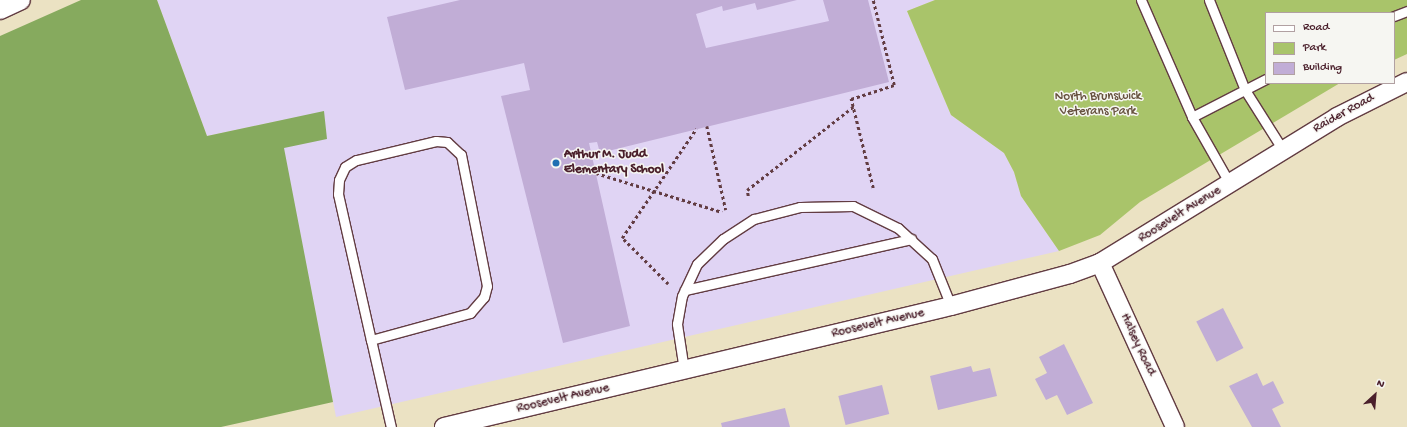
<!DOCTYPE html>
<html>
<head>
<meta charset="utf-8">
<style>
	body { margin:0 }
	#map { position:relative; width:1407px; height:427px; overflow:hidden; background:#ebe2c3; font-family:"Gochi Hand",sans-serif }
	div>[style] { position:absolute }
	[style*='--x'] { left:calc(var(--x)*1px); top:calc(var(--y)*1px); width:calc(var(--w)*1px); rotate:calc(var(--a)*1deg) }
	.built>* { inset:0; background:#e0d4f4 }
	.green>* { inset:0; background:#a9c46a }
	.forest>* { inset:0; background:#86aa5e }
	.building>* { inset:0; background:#c1add6; transform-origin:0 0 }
	.path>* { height:2.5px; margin-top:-1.25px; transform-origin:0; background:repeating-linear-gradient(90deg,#623c42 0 3px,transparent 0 6px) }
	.roads { filter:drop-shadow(1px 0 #623c42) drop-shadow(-1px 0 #623c42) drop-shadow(0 1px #623c42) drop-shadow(0 -1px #623c42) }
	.lane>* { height:9px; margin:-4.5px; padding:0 4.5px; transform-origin:4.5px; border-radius:4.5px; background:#fff }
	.street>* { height:18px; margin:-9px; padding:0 9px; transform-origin:9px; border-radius:9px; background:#fff }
	.dots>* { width:11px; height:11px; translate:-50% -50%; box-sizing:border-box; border:2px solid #f6f6f2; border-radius:50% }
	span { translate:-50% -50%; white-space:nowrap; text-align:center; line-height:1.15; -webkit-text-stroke:3px #f6f6f2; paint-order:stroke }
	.park-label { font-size:13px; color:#66513e }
	.street-label { font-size:13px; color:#4a1f2b }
	.poi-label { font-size:13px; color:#4a1f2b; font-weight:700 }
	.left { translate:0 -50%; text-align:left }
	.legend { position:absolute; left:1265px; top:12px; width:130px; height:72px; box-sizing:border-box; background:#f6f6f2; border:1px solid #b1a0a2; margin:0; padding:5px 7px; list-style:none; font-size:12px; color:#4a1f2b }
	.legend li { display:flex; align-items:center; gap:8px; height:20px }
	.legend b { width:20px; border:1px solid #b1a0a2 }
	.north { position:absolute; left:1355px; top:375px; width:40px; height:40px; -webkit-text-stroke:3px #f6f6f2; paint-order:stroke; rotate:26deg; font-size:11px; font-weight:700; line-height:16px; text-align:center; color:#4a1f2b }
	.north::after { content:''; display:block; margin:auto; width:14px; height:18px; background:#4a1f2b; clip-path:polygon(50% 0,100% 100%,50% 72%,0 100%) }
</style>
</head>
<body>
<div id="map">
	<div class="built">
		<div style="clip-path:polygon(157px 0,935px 0,907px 11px,951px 115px,1004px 153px,1014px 172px,1021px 196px,1059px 251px,336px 417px,278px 121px,207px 136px)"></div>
	</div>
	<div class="green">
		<div style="clip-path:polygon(935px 0,1407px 0,1407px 54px,1394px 60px,1394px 13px,1266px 13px,1266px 83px,1340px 83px,1140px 202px,1100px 235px,1059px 251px,1021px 196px,1014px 172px,1004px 153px,951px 115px,907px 11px)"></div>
	</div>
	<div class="forest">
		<div style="clip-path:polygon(81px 0,157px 0,207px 136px,324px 111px,327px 139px,284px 148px,333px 402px,221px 427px,0 427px,0 36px)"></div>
	</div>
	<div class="building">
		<div style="clip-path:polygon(460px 0,797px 0,757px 10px,755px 3px,723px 11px,722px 6px,696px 14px,706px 48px,829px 21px,823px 0,868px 0,889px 82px,600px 153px,597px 142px,589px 143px,630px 326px,563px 343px,501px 96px,530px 90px,524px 63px,405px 90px,387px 17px)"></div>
		<div style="left:1223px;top:308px;width:45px;height:30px;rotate:63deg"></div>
		<div style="clip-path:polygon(1064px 344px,1093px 403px,1067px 415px,1057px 395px,1046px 400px,1035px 379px,1047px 373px,1039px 357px)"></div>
		<div style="clip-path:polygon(971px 366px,973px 372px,990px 368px,997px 396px,938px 410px,930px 376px)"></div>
		<div style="clip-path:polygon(1257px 373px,1263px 386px,1273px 381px,1284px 403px,1272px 409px,1281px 427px,1252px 427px,1229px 386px)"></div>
		<div style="left:882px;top:385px;width:30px;height:45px;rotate:76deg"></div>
		<div style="clip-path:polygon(785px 408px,790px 427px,722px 427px,721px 423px)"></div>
	</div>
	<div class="path">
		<div style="--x:707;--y:126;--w:86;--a:77.3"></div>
		<div style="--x:596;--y:173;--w:132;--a:17.2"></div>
		<div style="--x:873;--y:188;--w:92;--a:-103.9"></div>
		<div style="--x:851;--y:99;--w:45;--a:-18"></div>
		<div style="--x:894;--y:85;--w:88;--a:-103.9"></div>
		<div style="--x:748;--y:196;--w:6;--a:-99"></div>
		<div style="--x:747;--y:190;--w:135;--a:-38.1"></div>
		<div style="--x:668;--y:284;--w:65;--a:-135"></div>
		<div style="--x:622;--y:238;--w:132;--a:-55.8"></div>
	</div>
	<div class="roads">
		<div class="lane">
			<div style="--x:1141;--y:0;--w:128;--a:66.4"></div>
			<div style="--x:1192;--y:117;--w:77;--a:60.4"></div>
			<div style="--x:1209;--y:0;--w:97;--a:68.2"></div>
			<div style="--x:1245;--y:90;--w:71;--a:57.7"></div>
			<div style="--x:1394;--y:16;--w:14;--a:-21"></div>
			<div style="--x:1192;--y:117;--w:83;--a:-27.2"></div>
			<div style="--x:685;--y:290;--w:232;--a:-12.7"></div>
			<div style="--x:371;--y:340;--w:103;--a:-15.3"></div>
			<div style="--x:470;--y:313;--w:21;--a:-49"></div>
			<div style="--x:484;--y:297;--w:11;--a:-75"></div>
			<div style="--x:487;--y:286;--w:134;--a:-101.2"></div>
			<div style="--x:461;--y:155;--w:19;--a:-137"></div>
			<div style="--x:447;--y:142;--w:11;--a:-175"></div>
			<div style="--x:436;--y:141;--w:82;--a:166.6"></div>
			<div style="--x:356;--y:160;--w:13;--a:148"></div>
			<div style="--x:345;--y:167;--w:14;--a:115"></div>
			<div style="--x:339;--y:180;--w:14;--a:94"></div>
			<div style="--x:338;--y:194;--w:150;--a:77.3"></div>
			<div style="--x:371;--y:340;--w:89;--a:77.1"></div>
			<div style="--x:684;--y:370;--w:47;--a:-98.7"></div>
			<div style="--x:677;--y:324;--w:28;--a:-80"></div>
			<div style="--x:682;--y:296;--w:35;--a:-65"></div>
			<div style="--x:697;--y:264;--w:36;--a:-44"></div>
			<div style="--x:723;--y:239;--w:37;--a:-33"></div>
			<div style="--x:754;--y:219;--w:48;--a:-14.6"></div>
			<div style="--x:800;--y:207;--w:53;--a:-1.1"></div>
			<div style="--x:853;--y:206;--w:50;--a:26.1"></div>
			<div style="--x:898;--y:228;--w:46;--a:42.4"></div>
			<div style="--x:932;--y:259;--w:51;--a:68"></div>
		</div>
		<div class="street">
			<div style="--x:0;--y:10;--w:23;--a:-25"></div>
			<div style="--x:1100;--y:263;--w:180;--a:65.4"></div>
			<div style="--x:444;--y:427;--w:521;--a:-13.42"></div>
			<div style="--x:951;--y:306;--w:123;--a:-15.1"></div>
			<div style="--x:1070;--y:274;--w:32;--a:-20"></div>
			<div style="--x:1100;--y:263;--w:278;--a:-31.6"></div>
			<div style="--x:1337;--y:117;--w:78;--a:-26.6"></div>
		</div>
	</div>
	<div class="dots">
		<div style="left:556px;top:163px;background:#1f6fb2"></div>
	</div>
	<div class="park-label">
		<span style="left:1098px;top:105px">North Brunswick<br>Veterans Park</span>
	</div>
	<div class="street-label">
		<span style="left:1344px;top:114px;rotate:-29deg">Raider Road</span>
		<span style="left:1180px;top:215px;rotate:-32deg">Roosevelt Avenue</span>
		<span style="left:878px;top:324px;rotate:-13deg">Roosevelt Avenue</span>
		<span style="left:1137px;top:345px;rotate:65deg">Halsey Road</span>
		<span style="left:563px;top:399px;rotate:-13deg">Roosevelt Avenue</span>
	</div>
	<div class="poi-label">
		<span class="left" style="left:564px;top:163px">Arthur M. Judd<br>Elementary School</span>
	</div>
	<ul class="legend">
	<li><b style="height:5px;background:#fff"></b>Road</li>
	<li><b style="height:11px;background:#a9c46a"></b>Park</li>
	<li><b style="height:11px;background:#c1add6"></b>Building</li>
	</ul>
	<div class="north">N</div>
</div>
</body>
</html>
